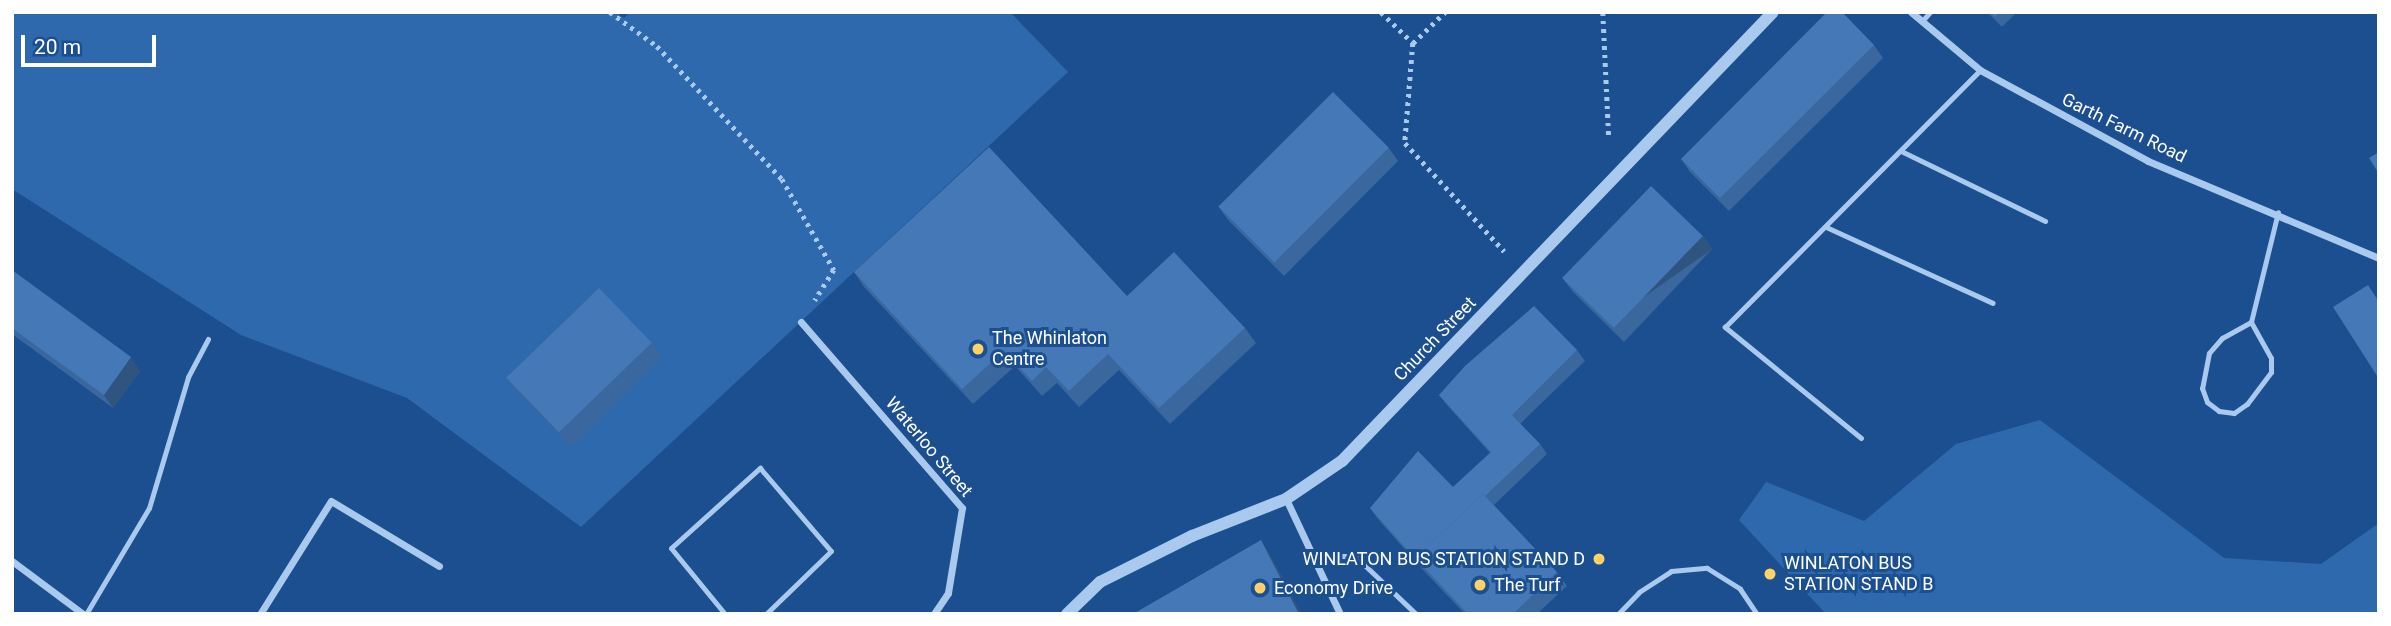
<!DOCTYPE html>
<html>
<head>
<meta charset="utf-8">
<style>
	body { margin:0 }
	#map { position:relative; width:2391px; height:626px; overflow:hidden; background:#1b4f8f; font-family:Roboto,sans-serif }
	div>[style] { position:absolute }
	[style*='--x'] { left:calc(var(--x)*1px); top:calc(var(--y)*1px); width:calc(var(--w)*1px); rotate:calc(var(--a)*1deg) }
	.green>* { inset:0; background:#2e69ad }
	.path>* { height:4.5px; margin-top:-2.25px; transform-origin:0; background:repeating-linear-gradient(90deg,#a9c9ee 0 3.5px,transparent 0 8.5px) }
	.service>* { height:5px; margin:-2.5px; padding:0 2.5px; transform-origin:2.5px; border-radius:2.5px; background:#a9c9ee }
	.minor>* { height:7px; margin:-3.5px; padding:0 3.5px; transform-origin:3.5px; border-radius:3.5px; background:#a9c9ee }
	.tertiary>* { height:12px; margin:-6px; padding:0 6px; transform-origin:6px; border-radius:6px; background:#a9c9ee }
	.wall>* { inset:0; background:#3a679d }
	.shaded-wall>* { inset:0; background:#305480; transform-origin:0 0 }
	.building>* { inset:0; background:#4478b7; transform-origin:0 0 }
	.dots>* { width:19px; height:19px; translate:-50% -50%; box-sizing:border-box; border:4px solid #1b4f8f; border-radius:50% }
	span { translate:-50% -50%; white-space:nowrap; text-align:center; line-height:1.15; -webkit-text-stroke:6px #1b4f8f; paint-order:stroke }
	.street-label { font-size:18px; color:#fff }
	.poi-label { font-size:18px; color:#fff }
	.left { translate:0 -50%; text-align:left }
	.right { translate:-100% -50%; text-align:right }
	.frame { position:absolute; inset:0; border:14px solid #fff; pointer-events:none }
	.scale { position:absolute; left:21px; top:35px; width:135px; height:32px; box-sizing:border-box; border:4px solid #fff; border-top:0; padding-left:9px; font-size:21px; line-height:24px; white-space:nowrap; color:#fff; -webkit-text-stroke:5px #1b4f8f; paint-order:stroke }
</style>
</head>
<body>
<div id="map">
	<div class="green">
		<div style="clip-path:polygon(12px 12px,614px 12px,624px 18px,630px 12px,1010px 12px,1068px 72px,581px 527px,407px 398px,241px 335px,12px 189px)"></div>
		<div style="clip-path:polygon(2040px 420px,2224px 558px,2321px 564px,2379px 523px,2379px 614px,1826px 614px,1739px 520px,1766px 482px,1864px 521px,1956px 444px)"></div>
	</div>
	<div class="path">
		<div style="--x:610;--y:12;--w:58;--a:35.9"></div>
		<div style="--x:657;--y:46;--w:183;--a:46.8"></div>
		<div style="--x:782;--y:179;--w:105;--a:60.3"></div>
		<div style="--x:834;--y:270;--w:36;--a:122"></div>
		<div style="--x:1381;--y:12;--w:45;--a:44.1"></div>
		<div style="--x:1413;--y:43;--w:45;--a:-44.1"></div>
		<div style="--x:1603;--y:12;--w:125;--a:87.3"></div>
		<div style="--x:1413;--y:43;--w:100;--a:94.6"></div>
		<div style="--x:1405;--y:143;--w:147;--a:47.5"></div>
	</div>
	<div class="service">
		<div style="--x:1922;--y:21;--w:12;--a:-48"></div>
		<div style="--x:1903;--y:152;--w:158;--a:25.9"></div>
		<div style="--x:1826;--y:227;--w:183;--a:24.5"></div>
		<div style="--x:2251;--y:322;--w:33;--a:151"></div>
		<div style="--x:2222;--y:338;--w:20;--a:131"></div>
		<div style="--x:2209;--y:353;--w:36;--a:101"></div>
		<div style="--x:2202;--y:388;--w:15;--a:70"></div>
		<div style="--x:2207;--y:402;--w:15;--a:37"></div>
		<div style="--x:2219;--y:411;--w:15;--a:8"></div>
		<div style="--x:2234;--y:413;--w:16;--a:-35"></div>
		<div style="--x:2247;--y:404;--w:40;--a:-53"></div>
		<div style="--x:2271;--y:372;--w:14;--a:-90"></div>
		<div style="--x:2271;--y:358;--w:41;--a:-119.1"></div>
		<div style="--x:2251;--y:322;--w:113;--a:-76.2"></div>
		<div style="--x:1861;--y:438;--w:176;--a:-140.8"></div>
		<div style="--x:1725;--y:327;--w:362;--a:-45.2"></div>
		<div style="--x:1313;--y:556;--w:42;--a:0"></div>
		<div style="--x:1355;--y:556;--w:84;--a:43.6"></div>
		<div style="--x:86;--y:614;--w:123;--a:-59.3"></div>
		<div style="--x:149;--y:508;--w:137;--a:-73.4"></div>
		<div style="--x:188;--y:377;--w:43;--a:-62.2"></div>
		<div style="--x:725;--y:614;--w:85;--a:-129.3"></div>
		<div style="--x:671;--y:548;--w:120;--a:-42"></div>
		<div style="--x:760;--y:468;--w:109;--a:49.5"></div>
		<div style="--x:831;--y:551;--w:91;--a:135.9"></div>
		<div style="--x:1618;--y:614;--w:30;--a:-46"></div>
		<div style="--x:1639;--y:592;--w:38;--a:-33"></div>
		<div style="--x:1671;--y:571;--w:36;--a:-5"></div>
		<div style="--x:1707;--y:568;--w:39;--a:32"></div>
		<div style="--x:1740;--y:589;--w:30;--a:56"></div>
	</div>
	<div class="minor">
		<div style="--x:1911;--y:12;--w:90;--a:40"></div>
		<div style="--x:1980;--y:70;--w:191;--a:28.4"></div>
		<div style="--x:2148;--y:161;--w:251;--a:22.8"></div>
		<div style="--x:801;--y:322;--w:246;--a:49.1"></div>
		<div style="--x:962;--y:508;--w:86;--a:99.4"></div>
		<div style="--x:948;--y:593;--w:25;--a:124"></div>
		<div style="--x:1286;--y:499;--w:127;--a:64.8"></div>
		<div style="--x:12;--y:561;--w:89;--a:36.7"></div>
		<div style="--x:260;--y:614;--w:133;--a:-57.9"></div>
		<div style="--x:331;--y:501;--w:126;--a:31"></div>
	</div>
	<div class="tertiary">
		<div style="--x:1067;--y:614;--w:46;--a:-44.1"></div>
		<div style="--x:1100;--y:582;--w:103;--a:-26.6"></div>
		<div style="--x:1192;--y:536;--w:101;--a:-21.5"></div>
		<div style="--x:1286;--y:499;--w:68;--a:-34.2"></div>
		<div style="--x:1342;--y:461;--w:622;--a:-46.17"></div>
	</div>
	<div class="wall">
		<div style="clip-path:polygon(1987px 12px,2017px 12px,2002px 27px)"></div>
		<div style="clip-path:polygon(1874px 45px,1883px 58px,1729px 211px,1690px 172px,1681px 159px)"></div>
		<div style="clip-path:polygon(1389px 148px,1398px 161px,1284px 276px,1228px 220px,1218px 206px)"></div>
		<div style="clip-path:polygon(1703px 236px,1712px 249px,1624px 342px,1573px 292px,1563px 279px)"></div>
		<div style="clip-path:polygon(12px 270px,140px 371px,113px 408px,12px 334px)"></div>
		<div style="clip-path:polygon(854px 272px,1127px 296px,1245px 328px,1256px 343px,1170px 424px,1119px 370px,1079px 407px,1057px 383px,1042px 396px,1015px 366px,973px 404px,864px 287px)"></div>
		<div style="clip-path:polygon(652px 343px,662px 356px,571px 447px,516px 392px,507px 379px)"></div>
		<div style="clip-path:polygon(1577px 350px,1585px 361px,1520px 424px,1540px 444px,1547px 454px,1494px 505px,1557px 572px,1567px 586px,1537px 614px,1465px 614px,1424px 571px,1377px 518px,1370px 508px,1453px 487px,1490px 453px,1447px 405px,1439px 395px)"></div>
	</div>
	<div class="shaded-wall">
		<div style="left:1703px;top:236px;width:16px;height:127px;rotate:55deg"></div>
		<div style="clip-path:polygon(131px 357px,140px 371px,113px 408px,104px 395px)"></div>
		<div style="clip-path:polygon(1261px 540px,1270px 554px,1302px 614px,1299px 614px)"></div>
	</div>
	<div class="building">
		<div style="clip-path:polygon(1827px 12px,1842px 12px,1874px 45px,1720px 198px,1681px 159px)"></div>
		<div style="clip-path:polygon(1990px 12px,1999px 12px,1995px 17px)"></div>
		<div style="left:1333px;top:92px;width:79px;height:162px;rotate:45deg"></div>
		<div style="clip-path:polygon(989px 147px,1127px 296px,1174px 252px,1245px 328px,1159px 408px,1108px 354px,1069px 391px,1046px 367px,1032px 381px,1004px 351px,962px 389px,854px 272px)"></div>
		<div style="clip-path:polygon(2379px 152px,2379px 174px,2369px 158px)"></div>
		<div style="left:1651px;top:186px;width:72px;height:128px;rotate:44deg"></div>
		<div style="clip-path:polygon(12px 270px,131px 357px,104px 395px,12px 328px)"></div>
		<div style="clip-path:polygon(2368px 285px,2379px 302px,2379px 379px,2333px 307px)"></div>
		<div style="left:599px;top:288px;width:76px;height:129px;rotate:46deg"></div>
		<div style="clip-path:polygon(1534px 306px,1577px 350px,1512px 415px,1540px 444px,1485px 496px,1483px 494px,1415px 558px,1417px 561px,1370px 508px,1418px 451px,1453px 487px,1491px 452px,1439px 395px,1465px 366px)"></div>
		<div style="clip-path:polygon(1483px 494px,1557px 572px,1513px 614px,1468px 614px,1415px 558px)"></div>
		<div style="clip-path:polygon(1261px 540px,1299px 614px,1133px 614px)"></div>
	</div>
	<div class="dots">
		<div style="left:978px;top:349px;background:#ffd166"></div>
		<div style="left:1599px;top:559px;background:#ffd166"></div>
		<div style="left:1770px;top:574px;background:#ffd166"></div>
		<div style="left:1480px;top:585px;background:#ffd166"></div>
		<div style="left:1260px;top:588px;background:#ffd166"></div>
	</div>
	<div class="street-label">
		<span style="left:2124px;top:128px;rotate:26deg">Garth Farm Road</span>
		<span style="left:1435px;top:339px;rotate:-46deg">Church Street</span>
		<span style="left:929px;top:447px;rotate:50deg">Waterloo Street</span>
	</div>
	<div class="poi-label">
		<span class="left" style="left:992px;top:349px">The Whinlaton<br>Centre</span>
		<span class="right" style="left:1585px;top:559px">WINLATON BUS STATION STAND D</span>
		<span class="left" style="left:1784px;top:574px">WINLATON BUS<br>STATION STAND B</span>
		<span class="left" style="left:1494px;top:585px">The Turf</span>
		<span class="left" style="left:1274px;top:588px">Economy Drive</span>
	</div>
	<div class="frame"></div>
	<div class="scale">20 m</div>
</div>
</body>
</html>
